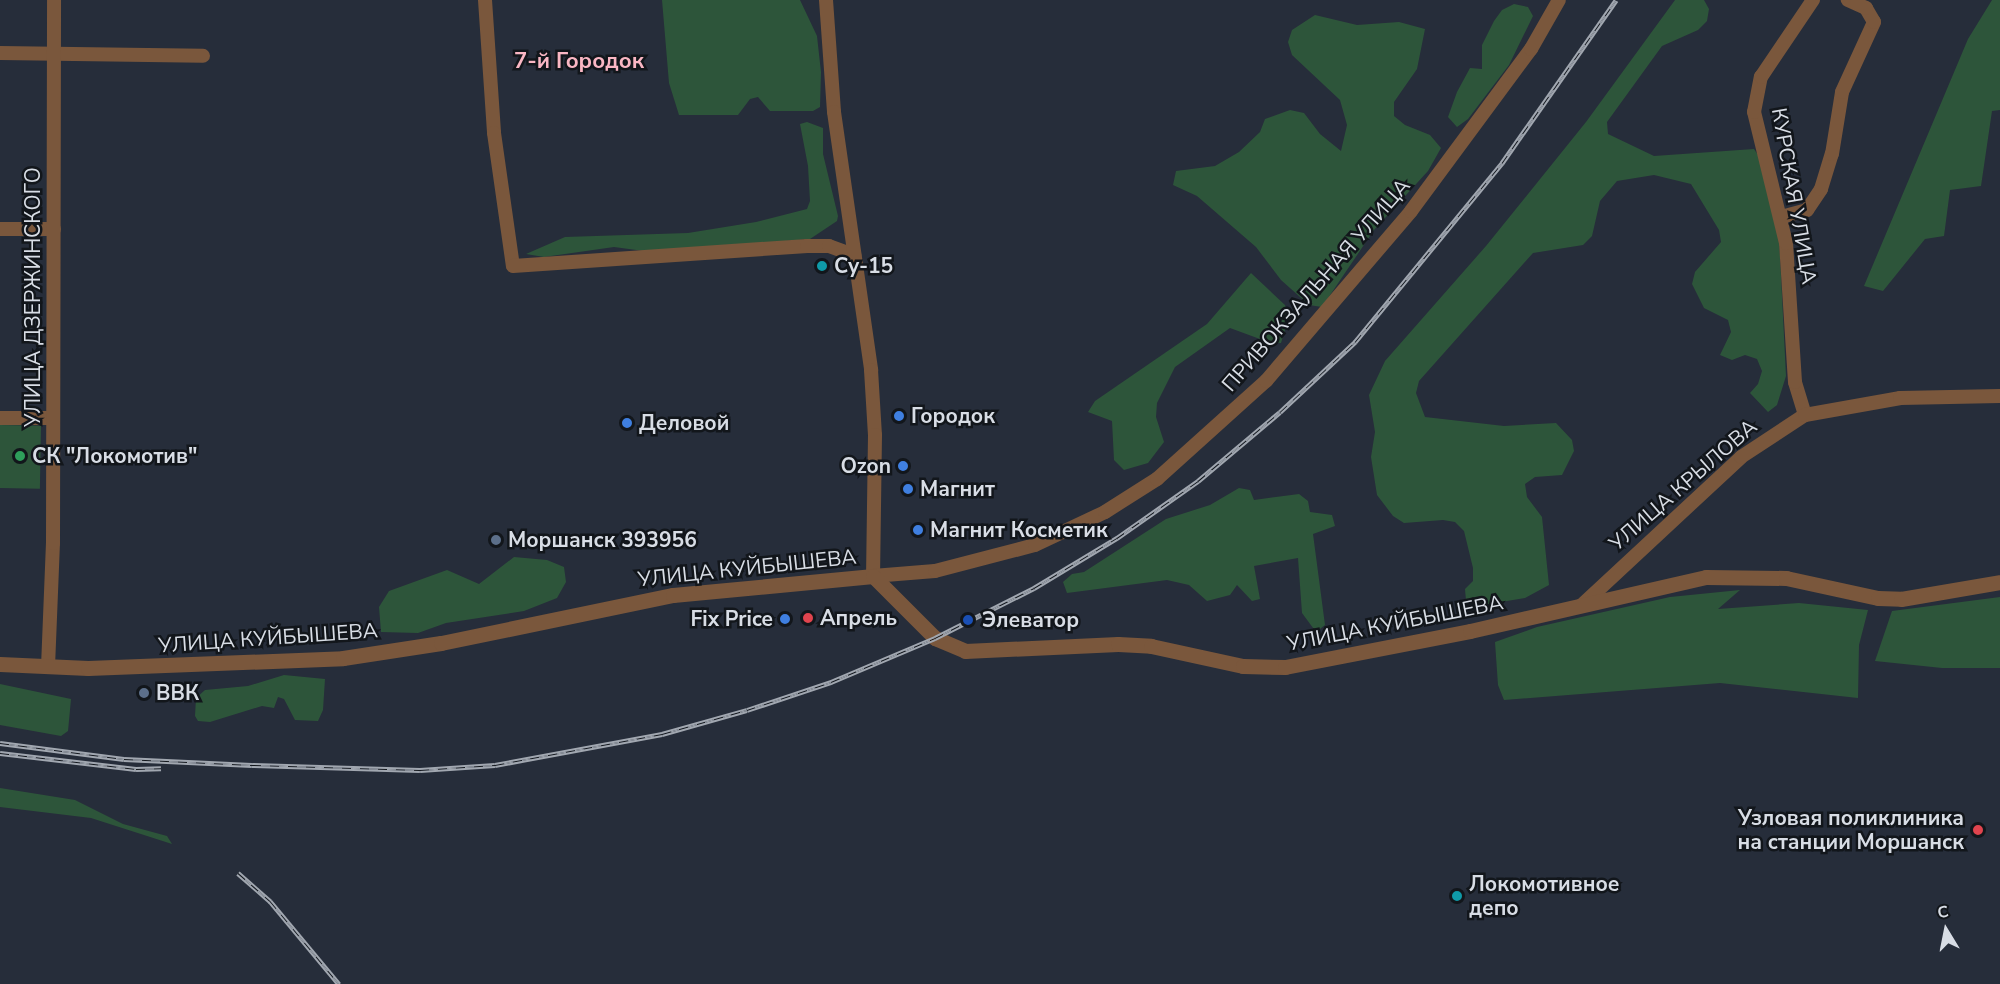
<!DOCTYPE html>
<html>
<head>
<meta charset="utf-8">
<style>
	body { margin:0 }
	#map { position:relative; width:2000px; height:984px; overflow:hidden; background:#262d3a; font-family:"Nunito Sans",sans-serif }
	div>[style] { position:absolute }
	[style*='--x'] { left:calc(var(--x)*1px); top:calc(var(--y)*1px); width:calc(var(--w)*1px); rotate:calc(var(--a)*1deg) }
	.green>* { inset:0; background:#2d553a; transform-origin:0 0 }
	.minor>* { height:14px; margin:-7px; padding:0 7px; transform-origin:7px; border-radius:7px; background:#7a573c }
	.tertiary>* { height:15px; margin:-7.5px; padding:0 7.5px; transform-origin:7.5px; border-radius:7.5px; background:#7a573c }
	.rail>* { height:5px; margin-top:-2.5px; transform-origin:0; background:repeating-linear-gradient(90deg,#12161b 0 9px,#a1a7b0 0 18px); box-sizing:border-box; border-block:2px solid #a1a7b0 }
	.dots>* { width:16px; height:16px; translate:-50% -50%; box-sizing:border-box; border:3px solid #12161b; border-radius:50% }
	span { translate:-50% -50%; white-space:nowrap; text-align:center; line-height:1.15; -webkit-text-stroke:5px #12161b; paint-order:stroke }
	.street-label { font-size:21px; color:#d8dde5 }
	.poi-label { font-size:21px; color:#d8dde5; font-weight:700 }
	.left { translate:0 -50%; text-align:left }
	.right { translate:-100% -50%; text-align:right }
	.neighbourhood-label { font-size:22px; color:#fab7c4; font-weight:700 }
	.north { position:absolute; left:1916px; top:900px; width:60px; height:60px; -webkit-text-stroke:4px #12161b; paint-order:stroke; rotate:350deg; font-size:16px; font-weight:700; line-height:24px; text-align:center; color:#d8dde5 }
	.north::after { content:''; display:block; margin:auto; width:21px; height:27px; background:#d8dde5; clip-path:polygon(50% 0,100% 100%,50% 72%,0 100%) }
</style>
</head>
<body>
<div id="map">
	<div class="green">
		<div style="clip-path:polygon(662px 0,800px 0,817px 36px,821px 72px,820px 107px,813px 111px,770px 111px,758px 97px,750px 99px,738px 115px,679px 115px,669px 83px)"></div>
		<div style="clip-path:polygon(1675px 0,1704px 0,1709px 9px,1707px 21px,1698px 30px,1662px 46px,1607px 122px,1608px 134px,1654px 156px,1754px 149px,1760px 158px,1779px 236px,1786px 376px,1777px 405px,1768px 412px,1750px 393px,1758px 384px,1762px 371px,1757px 359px,1745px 355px,1732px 360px,1720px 355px,1731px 332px,1728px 320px,1704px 308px,1692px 284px,1695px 272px,1721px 242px,1719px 230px,1691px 184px,1654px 175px,1617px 181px,1600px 201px,1592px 236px,1583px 245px,1533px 253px,1419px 381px,1416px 393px,1425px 417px,1504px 426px,1556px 423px,1572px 440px,1574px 451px,1562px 475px,1535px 477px,1525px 484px,1527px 497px,1542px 517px,1549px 585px,1525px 598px,1477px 606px,1466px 601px,1465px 589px,1473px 581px,1473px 568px,1464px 531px,1455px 522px,1443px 520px,1404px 523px,1393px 516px,1377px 495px,1371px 457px,1375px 432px,1369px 395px,1385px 361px,1486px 246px,1586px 122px)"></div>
		<div style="clip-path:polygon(1992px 0,2000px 0,2000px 110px,1992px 111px,1981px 186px,1950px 190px,1944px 236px,1925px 239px,1883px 291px,1864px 286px,1968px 39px)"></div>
		<div style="clip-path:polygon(1514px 4px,1528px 7px,1533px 16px,1509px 65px,1468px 119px,1457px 127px,1448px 117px,1457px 92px,1470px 68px,1482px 69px,1482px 45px,1494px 21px,1502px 10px)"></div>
		<div style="clip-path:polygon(1315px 15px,1357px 25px,1399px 22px,1425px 29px,1417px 69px,1394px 102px,1394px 116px,1405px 125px,1430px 135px,1441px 148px,1428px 171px,1374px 230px,1322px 307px,1309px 305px,1281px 280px,1256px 247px,1197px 196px,1173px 185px,1176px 171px,1215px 166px,1239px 152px,1260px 132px,1265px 119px,1290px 110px,1304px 113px,1320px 134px,1341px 151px,1347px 125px,1340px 100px,1292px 55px,1288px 42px,1292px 30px)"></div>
		<div style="clip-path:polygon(807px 122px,823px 128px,823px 154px,838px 216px,837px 221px,810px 239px,651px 252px,614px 247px,544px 257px,526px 254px,565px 237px,688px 233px,756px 222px,807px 209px,810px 201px,808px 166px,800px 124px)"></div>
		<div style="clip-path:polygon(1251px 273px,1285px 305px,1289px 317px,1281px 343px,1268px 342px,1230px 328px,1175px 367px,1157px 403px,1156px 417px,1164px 442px,1148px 463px,1124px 470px,1114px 460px,1112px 421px,1088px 412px,1095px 401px,1207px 324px)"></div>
		<div style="left:0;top:425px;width:41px;height:63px;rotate:1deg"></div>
		<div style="clip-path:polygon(1239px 488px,1250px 490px,1254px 500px,1299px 494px,1308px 501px,1310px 512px,1332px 515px,1335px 526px,1313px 534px,1325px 625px,1316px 632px,1302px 613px,1298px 558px,1254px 566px,1260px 599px,1252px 601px,1237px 585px,1230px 595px,1207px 601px,1189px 585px,1167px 580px,1067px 593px,1063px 582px,1072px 574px,1084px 572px,1166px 519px,1210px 505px)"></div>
		<div style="clip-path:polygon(514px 557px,547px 560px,564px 567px,566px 582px,557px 598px,524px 611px,446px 623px,418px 633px,381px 632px,379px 607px,389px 591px,447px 570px,479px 584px)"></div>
		<div style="clip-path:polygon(1740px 590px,1718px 609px,1799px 603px,1868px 610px,1859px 645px,1858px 698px,1720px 683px,1504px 700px,1498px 685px,1495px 642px,1537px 627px,1670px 597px)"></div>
		<div style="clip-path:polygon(2000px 597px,2000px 668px,1942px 668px,1875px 661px,1892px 611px)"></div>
		<div style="clip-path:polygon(284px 675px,325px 679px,323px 710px,318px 721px,295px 720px,284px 699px,278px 697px,274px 708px,262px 706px,210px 722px,198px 721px,195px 716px,196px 698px,205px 690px,248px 686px)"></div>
		<div style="clip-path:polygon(0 684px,71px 699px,68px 731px,61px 736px,0 725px)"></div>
		<div style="clip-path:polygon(0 788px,75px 800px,123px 824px,167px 836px,172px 844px,91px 818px,0 807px)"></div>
	</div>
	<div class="minor">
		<div style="--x:485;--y:0;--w:133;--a:86.1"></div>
		<div style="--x:494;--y:133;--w:134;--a:81.9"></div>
		<div style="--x:513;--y:266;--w:295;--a:-3.9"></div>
		<div style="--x:807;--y:246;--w:22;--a:0"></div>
		<div style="--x:829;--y:246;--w:27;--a:20"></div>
		<div style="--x:826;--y:0;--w:112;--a:85.9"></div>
		<div style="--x:834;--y:112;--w:261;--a:81.8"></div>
		<div style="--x:871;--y:370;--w:65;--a:86.5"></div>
		<div style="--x:875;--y:435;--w:141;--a:90.8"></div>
		<div style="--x:873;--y:576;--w:62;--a:-4.6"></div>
		<div style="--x:935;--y:571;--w:103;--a:-14.6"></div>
		<div style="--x:1035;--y:545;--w:77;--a:-25.2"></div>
		<div style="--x:1105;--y:512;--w:62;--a:-32.4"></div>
		<div style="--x:1157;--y:479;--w:147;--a:-42"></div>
		<div style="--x:1266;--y:381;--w:223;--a:-49.5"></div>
		<div style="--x:1411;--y:211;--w:202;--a:-53.5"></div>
		<div style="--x:1531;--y:49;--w:56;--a:-60.3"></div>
		<div style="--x:0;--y:53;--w:203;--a:0.8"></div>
		<div style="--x:1781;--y:217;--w:27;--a:-15"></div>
		<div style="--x:1807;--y:210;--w:25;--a:-56"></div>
		<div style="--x:1821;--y:189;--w:37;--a:-73"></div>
		<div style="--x:1832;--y:154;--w:63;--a:-80.8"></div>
		<div style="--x:1842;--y:92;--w:77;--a:-65.4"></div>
		<div style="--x:1874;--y:22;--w:16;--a:-120"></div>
		<div style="--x:1866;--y:8;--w:20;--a:-156"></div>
		<div style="--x:0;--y:229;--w:54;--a:0"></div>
		<div style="--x:1805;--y:415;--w:34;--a:-107"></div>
		<div style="--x:1795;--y:382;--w:139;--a:-93.7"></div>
		<div style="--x:1786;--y:243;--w:135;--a:-103.7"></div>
		<div style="--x:1754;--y:112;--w:36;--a:-79"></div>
		<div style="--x:1761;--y:77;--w:93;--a:-56"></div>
		<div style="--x:0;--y:418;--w:53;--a:0"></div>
		<div style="--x:1582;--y:605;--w:217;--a:-42.9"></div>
		<div style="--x:1741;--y:457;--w:77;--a:-33.3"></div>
		<div style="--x:1805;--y:415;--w:97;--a:-10.1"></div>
		<div style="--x:1900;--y:398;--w:100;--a:-1.1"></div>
		<div style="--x:48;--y:667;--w:124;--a:-87.7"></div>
		<div style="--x:53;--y:543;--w:543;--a:-89.89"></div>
	</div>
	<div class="tertiary">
		<div style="--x:0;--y:664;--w:88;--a:2.6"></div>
		<div style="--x:88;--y:668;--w:255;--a:-2.2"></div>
		<div style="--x:343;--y:658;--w:99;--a:-8.7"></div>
		<div style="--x:441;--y:643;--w:237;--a:-11.7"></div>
		<div style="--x:673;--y:595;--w:201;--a:-5.4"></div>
		<div style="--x:873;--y:576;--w:88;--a:45"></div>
		<div style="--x:935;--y:638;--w:33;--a:23"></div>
		<div style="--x:965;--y:651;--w:153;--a:-2.6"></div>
		<div style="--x:1118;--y:644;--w:33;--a:3"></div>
		<div style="--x:1151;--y:646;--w:94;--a:12.3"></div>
		<div style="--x:1243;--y:666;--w:42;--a:1.4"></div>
		<div style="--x:1285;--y:667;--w:188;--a:-11"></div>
		<div style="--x:1470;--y:631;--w:242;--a:-12.9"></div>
		<div style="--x:1706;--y:577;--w:80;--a:0.7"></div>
		<div style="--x:1786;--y:578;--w:94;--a:12.3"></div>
		<div style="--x:1878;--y:598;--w:23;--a:2"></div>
		<div style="--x:1901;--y:599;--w:100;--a:-9.7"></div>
	</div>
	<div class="rail">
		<div style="--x:0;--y:743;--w:125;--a:7.4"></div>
		<div style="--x:124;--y:759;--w:128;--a:2.7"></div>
		<div style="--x:252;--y:765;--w:168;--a:1.7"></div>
		<div style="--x:420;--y:770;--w:75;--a:-3.8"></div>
		<div style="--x:495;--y:765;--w:170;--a:-10.5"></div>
		<div style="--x:662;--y:734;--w:88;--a:-15.8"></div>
		<div style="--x:747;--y:710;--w:89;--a:-18.4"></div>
		<div style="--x:831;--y:682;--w:113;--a:-22.9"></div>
		<div style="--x:935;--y:638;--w:111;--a:-26.8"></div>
		<div style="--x:1034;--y:588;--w:97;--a:-31.1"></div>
		<div style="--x:1117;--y:538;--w:99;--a:-35.1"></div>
		<div style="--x:1198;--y:481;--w:107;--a:-40.1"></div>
		<div style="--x:1280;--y:412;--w:103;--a:-43"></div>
		<div style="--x:1355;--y:342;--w:232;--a:-50.6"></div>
		<div style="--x:1502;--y:163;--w:199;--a:-55"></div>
		<div style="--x:0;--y:753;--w:137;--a:6.7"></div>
		<div style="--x:136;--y:769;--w:25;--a:-2"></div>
		<div style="--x:238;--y:873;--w:43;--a:41.2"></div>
		<div style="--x:270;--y:901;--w:108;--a:50.3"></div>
	</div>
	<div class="dots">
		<div style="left:822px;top:266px;background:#0f9aa8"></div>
		<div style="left:899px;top:416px;background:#3f7fe0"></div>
		<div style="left:627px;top:423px;background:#3f7fe0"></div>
		<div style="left:20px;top:456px;background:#2e9e5b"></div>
		<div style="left:903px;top:466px;background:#3f7fe0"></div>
		<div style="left:908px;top:489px;background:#3f7fe0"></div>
		<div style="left:918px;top:530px;background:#3f7fe0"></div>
		<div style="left:496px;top:540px;background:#5c6f8a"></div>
		<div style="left:808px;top:618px;background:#e0444e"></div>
		<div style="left:785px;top:619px;background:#3f7fe0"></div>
		<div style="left:968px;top:620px;background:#1a4fb4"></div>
		<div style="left:144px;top:693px;background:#5c6f8a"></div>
		<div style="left:1978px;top:830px;background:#e0444e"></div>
		<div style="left:1457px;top:896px;background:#0f9aa8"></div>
	</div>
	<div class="street-label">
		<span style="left:1794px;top:196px;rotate:80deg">КУРСКАЯ УЛИЦА</span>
		<span style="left:1316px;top:285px;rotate:-49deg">ПРИВОКЗАЛЬНАЯ УЛИЦА</span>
		<span style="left:33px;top:297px;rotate:-90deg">УЛИЦА ДЗЕРЖИНСКОГО</span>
		<span style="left:1683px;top:485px;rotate:-41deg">УЛИЦА КРЫЛОВА</span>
		<span style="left:747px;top:568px;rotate:-6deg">УЛИЦА КУЙБЫШЕВА</span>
		<span style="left:1395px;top:623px;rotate:-11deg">УЛИЦА КУЙБЫШЕВА</span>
		<span style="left:268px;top:638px;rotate:-4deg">УЛИЦА КУЙБЫШЕВА</span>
	</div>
	<div class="poi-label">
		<span class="left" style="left:834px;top:266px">Су-15</span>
		<span class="left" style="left:911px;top:416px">Городок</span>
		<span class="left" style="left:639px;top:423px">Деловой</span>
		<span class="left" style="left:32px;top:456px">СК "Локомотив"</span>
		<span class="right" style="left:891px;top:466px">Ozon</span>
		<span class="left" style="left:920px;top:489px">Магнит</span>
		<span class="left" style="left:930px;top:530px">Магнит Косметик</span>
		<span class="left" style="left:508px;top:540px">Моршанск 393956</span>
		<span class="left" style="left:820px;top:618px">Апрель</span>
		<span class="right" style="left:773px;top:619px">Fix Price</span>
		<span class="left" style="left:982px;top:620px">Элеватор</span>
		<span class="left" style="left:156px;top:693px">ВВК</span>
		<span class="right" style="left:1964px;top:830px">Узловая поликлиника<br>на станции Моршанск</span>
		<span class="left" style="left:1469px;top:896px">Локомотивное<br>депо</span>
	</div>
	<div class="neighbourhood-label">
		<span style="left:579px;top:62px">7-й Городок</span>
	</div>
	<div class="north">С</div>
</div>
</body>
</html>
